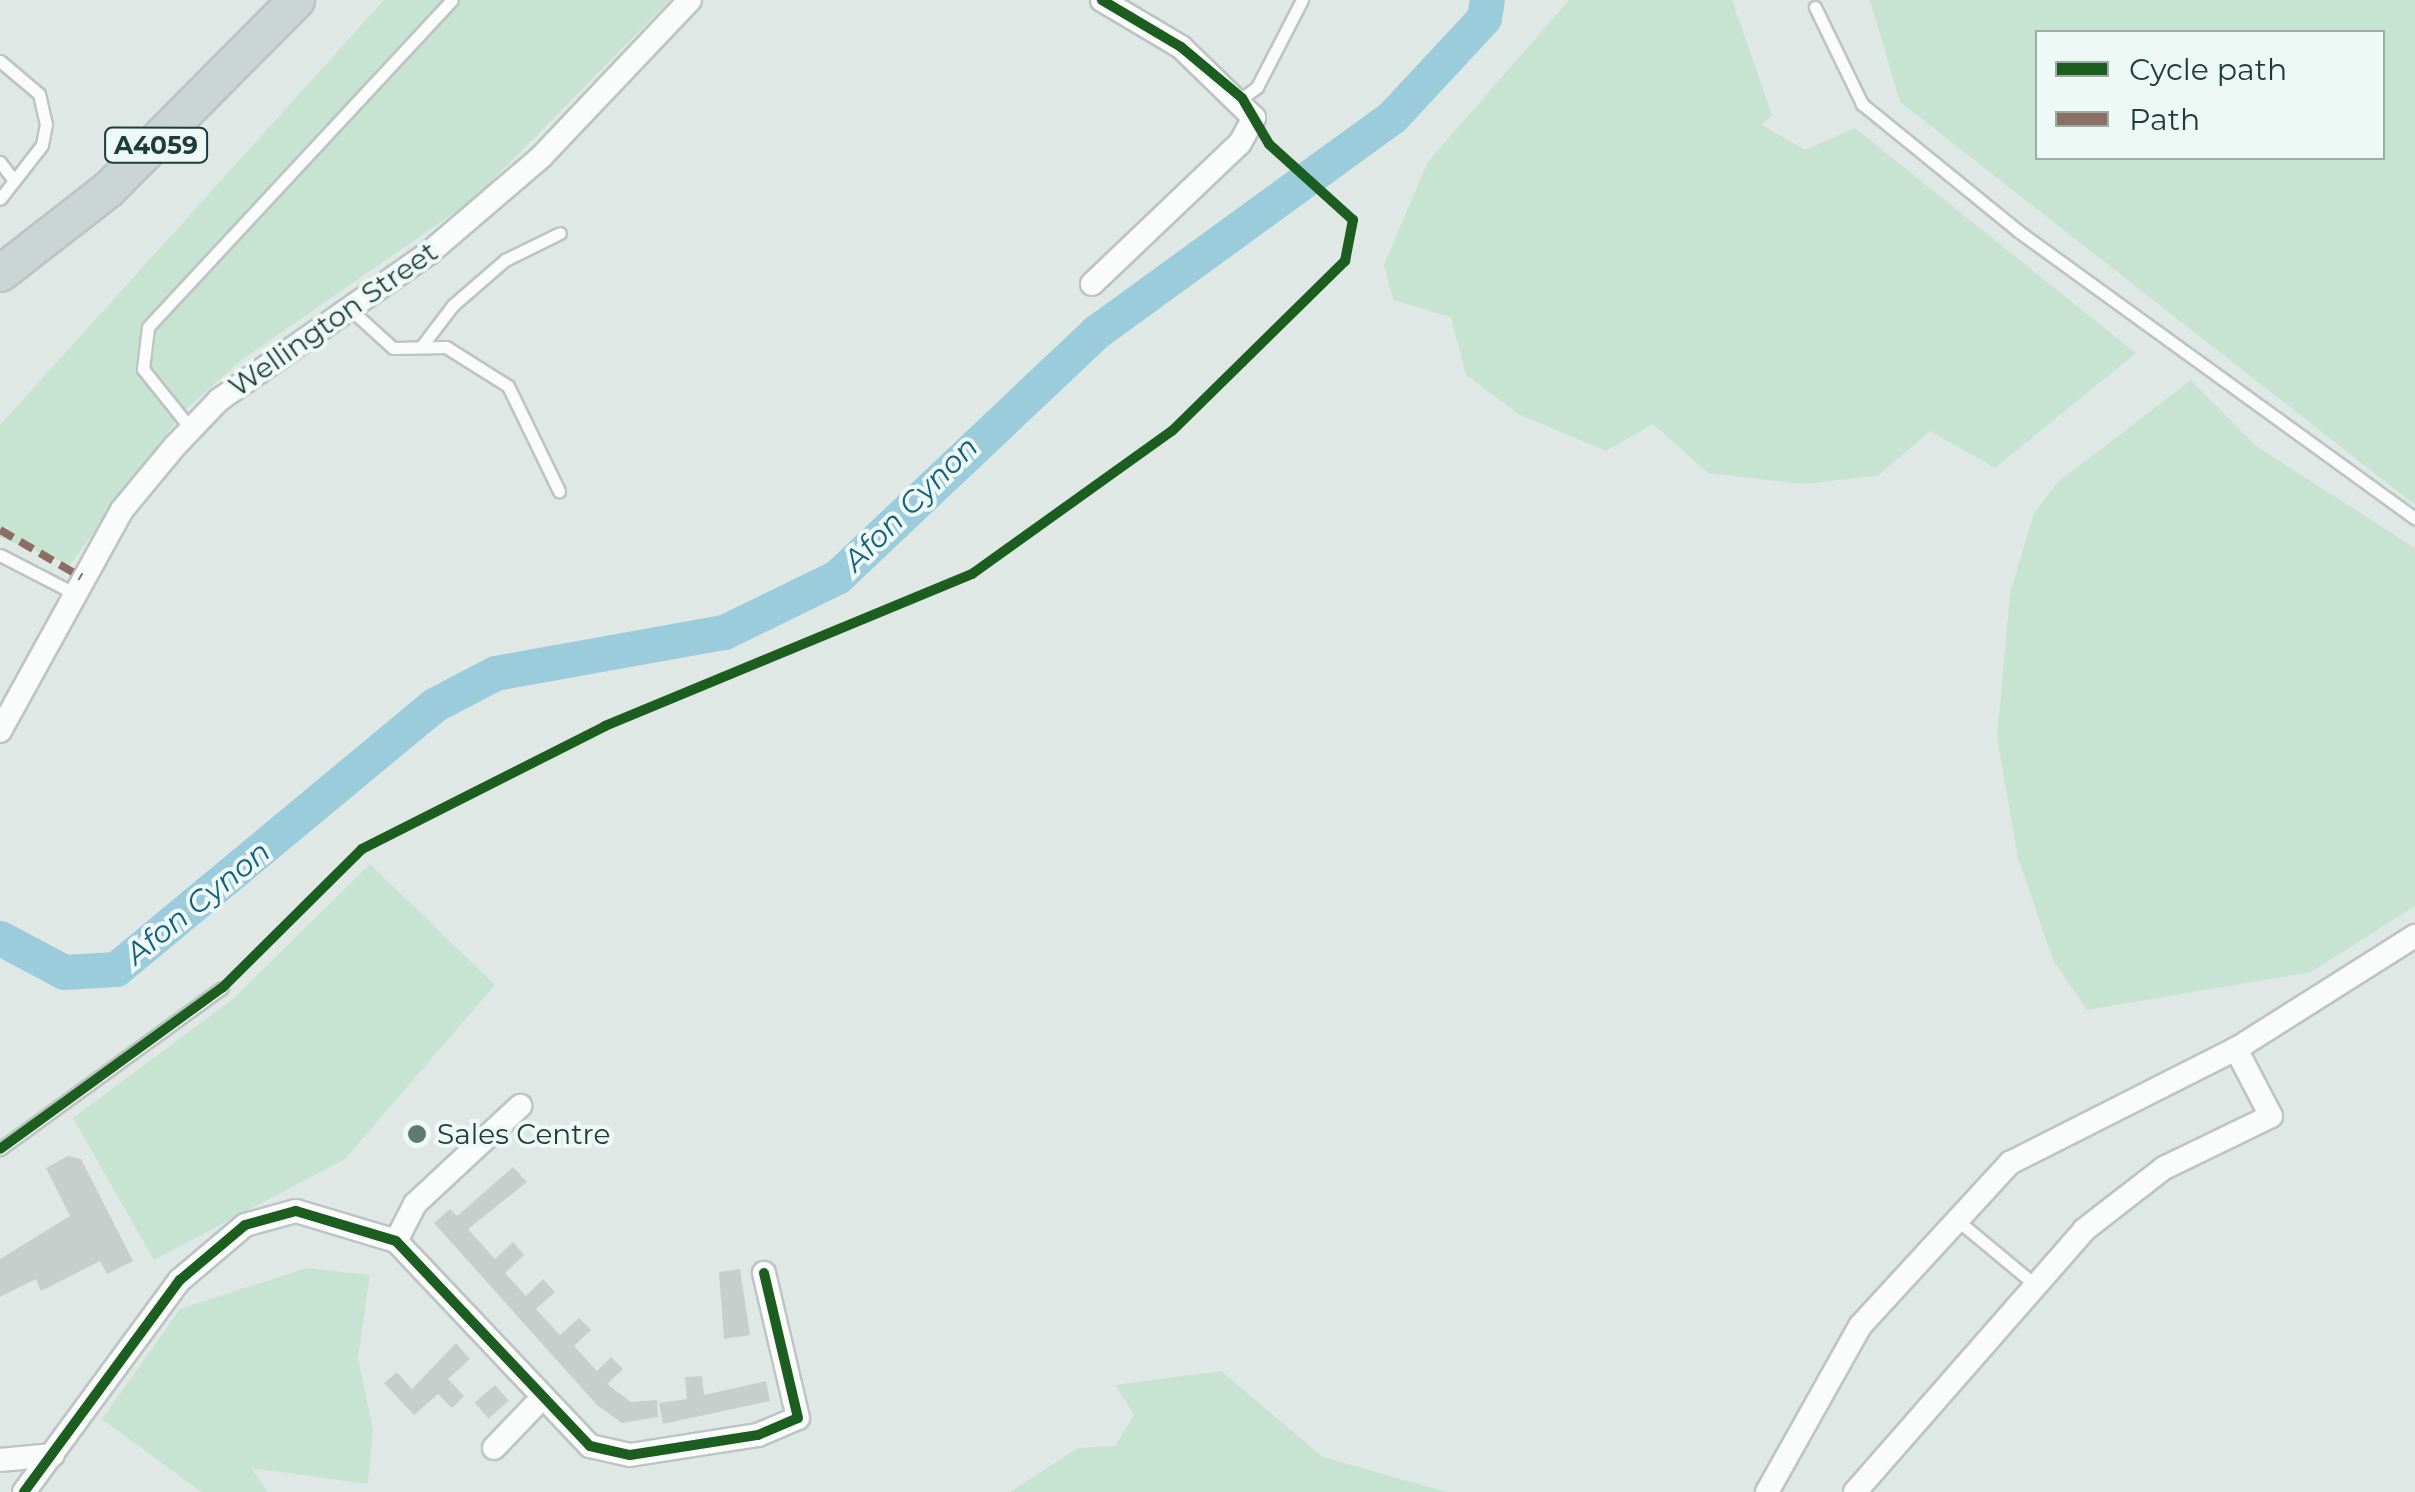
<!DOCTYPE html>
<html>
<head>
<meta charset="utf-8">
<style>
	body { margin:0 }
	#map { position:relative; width:2415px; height:1492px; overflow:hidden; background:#e0e8e6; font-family:Montserrat,sans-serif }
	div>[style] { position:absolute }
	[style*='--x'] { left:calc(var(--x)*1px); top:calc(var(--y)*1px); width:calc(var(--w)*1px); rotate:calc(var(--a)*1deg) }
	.green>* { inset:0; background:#c7e4d3 }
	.river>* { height:35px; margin:-17.5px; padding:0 17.5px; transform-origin:17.5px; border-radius:17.5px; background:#9bccdc }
	.building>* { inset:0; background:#c7cfcc; transform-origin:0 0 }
	.roads { filter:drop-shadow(2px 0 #bdc5c3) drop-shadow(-2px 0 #bdc5c3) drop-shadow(0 2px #bdc5c3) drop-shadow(0 -2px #bdc5c3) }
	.service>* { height:11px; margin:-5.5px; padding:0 5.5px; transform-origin:5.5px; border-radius:5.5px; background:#fafcfb }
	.minor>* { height:22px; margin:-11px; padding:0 11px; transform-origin:11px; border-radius:11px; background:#fafcfb }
	.primary>* { height:35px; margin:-17.5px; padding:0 17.5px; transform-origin:17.5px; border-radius:17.5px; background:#cbd5d3 }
	.quiet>* { height:8px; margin-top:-4px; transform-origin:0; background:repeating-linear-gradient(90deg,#8d6e63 0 15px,transparent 0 23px) }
	.cycleway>* { height:10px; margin:-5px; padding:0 5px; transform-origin:5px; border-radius:5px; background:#1b5e20 }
	.dots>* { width:28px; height:28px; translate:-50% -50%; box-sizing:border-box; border:5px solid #eef8f4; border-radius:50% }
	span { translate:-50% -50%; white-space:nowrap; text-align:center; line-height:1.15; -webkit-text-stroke:8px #eef8f4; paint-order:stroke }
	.shield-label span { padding:2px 8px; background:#eef8f4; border:2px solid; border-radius:8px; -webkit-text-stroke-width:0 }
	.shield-label { font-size:25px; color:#1d3d38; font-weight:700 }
	.street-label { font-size:28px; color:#1d3d38 }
	.poi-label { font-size:28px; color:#1d3d38 }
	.left { translate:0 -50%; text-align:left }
	.water-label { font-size:30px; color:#11607f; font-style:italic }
	.legend { position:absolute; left:2035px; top:30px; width:350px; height:130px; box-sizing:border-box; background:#eef8f4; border:2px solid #9aada9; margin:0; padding:12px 18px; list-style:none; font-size:30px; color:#1d3d38 }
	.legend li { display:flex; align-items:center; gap:20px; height:50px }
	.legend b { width:50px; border:2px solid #9aada9 }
</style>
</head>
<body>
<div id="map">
	<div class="green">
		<div style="clip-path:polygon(384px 0,670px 0,474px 199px,240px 361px,183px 412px,70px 565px,0 537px,0 425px)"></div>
		<div style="clip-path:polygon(1569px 0,1732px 0,1772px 115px,1762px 125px,1805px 150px,1855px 128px,2136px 353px,1995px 468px,1930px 431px,1878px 476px,1802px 484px,1708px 473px,1653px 424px,1606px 451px,1518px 414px,1466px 375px,1451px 317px,1393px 300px,1384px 265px,1427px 163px)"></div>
		<div style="clip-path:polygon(evenodd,1870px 0,2415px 0,2415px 505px,1900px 102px,1870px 0,2038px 32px,2382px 32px,2382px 158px,2038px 158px,2038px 32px)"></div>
		<div style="clip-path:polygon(2191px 380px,2256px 446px,2415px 548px,2415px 906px,2311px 972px,2087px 1010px,2053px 960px,2018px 858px,1997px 738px,2010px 593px,2034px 513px,2058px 482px)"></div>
		<div style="clip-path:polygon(370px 864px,495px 985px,345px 1159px,154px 1260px,73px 1118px,233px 999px)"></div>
		<div style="clip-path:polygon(306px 1268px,370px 1275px,358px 1358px,373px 1429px,368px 1484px,251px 1468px,268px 1492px,201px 1492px,102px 1419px,180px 1309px)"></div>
		<div style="clip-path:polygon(1221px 1371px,1323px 1457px,1447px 1492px,1010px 1492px,1078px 1448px,1115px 1446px,1134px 1415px,1115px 1385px)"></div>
	</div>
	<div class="river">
		<div style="--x:0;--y:938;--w:72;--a:28"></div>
		<div style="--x:64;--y:972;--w:52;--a:-3.3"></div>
		<div style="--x:116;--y:969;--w:413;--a:-39.7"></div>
		<div style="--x:434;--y:705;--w:69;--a:-27.7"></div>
		<div style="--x:495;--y:673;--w:233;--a:-10.2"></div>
		<div style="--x:724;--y:632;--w:126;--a:-26"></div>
		<div style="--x:837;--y:577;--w:357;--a:-43.4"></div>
		<div style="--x:1096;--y:332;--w:366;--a:-36"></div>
		<div style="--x:1392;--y:117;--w:135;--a:-47.1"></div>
		<div style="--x:1484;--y:18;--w:18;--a:-81"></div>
	</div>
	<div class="building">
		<div style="clip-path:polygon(68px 1156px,81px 1159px,133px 1261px,107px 1274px,100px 1261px,41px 1291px,36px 1279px,0 1297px,0 1259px,70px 1216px,46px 1168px)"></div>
		<div style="clip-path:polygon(513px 1167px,527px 1182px,468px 1229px,495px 1259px,513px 1242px,524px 1255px,505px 1273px,526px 1296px,543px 1279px,555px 1292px,536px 1309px,560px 1335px,579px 1318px,591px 1330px,574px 1346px,597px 1371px,611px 1357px,623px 1369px,607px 1384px,631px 1402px,657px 1400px,658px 1417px,622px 1423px,597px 1405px,434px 1223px,450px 1209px,457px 1216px)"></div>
		<div style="clip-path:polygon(740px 1269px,750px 1335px,724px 1339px,719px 1272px)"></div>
		<div style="clip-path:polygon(456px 1343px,470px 1359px,448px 1379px,464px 1396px,452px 1408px,438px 1394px,414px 1415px,384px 1383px,397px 1372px,412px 1389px)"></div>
		<div style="clip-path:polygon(702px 1376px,704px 1395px,766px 1381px,770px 1401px,663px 1424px,659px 1403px,687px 1399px,685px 1377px)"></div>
		<div style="left:495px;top:1385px;width:21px;height:27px;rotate:49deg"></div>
	</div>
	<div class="roads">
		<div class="service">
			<div style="--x:1815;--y:7;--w:108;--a:64.1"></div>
			<div style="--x:1862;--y:104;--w:201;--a:39.1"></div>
			<div style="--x:2018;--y:231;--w:490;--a:35.9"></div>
			<div style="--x:0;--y:61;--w:51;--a:40.2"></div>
			<div style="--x:39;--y:94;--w:31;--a:77"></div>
			<div style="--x:46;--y:124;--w:21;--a:101"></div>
			<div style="--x:42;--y:145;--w:68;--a:127.9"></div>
			<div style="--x:1242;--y:98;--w:19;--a:-36"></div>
			<div style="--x:1257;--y:87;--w:98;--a:-62.7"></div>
			<div style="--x:0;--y:162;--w:21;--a:53"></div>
			<div style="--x:350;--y:309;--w:58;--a:42.2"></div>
			<div style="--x:393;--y:348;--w:53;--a:-1.1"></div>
			<div style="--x:446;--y:347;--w:73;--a:32.2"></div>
			<div style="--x:508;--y:386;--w:117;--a:64.1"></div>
			<div style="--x:421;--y:347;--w:53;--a:-52.7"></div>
			<div style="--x:453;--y:305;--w:69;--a:-40.9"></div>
			<div style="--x:505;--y:260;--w:61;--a:-26.1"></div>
			<div style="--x:191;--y:429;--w:77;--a:-128.7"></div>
			<div style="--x:143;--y:369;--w:42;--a:-83.2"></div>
			<div style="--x:148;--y:327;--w:446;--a:-47.1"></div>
			<div style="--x:0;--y:555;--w:81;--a:27.2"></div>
			<div style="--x:0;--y:1149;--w:274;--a:-36"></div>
			<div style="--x:1956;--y:1219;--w:102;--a:39.8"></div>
		</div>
		<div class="minor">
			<div style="--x:1092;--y:284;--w:204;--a:-43.6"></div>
			<div style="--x:1240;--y:143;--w:29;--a:-61"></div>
			<div style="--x:1254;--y:118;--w:102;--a:-135.8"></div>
			<div style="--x:1181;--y:47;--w:92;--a:-149.3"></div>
			<div style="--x:0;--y:731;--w:252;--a:-61.1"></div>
			<div style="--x:122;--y:510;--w:83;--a:-50.4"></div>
			<div style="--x:175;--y:446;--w:64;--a:-46.3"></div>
			<div style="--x:219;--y:400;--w:256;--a:-35"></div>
			<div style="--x:429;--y:253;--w:148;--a:-40.6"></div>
			<div style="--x:541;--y:157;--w:216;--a:-46.5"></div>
			<div style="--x:396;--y:1241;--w:42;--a:-62.8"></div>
			<div style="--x:415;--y:1204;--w:144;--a:-43"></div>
			<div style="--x:494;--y:1448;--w:68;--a:-46.2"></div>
			<div style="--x:0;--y:1460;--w:53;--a:-5.4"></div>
			<div style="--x:24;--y:1492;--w:263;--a:-53.7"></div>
			<div style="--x:180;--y:1280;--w:85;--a:-40.2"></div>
			<div style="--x:245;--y:1225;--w:53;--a:-15.4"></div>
			<div style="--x:296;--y:1211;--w:104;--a:16.7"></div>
			<div style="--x:396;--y:1241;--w:282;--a:46.6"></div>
			<div style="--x:590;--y:1446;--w:41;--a:12.7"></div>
			<div style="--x:630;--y:1455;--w:130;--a:-8.9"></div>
			<div style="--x:758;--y:1435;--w:43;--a:-23"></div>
			<div style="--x:798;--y:1418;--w:149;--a:-103.2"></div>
			<div style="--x:1767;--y:1492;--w:190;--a:-60.7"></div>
			<div style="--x:1860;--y:1326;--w:222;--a:-47.4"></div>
			<div style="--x:2010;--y:1163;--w:253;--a:-26.8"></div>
			<div style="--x:2236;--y:1049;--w:212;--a:-32.3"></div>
			<div style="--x:1855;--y:1492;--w:348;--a:-48.8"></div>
			<div style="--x:2084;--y:1230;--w:101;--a:-37.8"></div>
			<div style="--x:2164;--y:1168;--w:119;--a:-25.9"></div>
			<div style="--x:2271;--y:1116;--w:76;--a:-117.6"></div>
		</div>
		<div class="primary">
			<div style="--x:0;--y:273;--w:137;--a:-37.9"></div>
			<div style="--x:108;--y:189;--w:267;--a:-45.2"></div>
		</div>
	</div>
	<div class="quiet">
		<div style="--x:0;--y:530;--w:94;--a:30.1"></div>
	</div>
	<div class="cycleway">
		<div style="--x:0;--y:1149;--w:274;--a:-36"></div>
		<div style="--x:222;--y:988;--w:197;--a:-44.8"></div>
		<div style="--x:362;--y:849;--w:272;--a:-26.8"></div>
		<div style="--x:605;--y:726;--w:397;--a:-22.5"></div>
		<div style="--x:972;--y:574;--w:246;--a:-35.6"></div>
		<div style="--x:1172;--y:431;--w:243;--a:-44.5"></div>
		<div style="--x:1345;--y:261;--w:42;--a:-79"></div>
		<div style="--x:1353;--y:220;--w:113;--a:-137.9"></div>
		<div style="--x:1269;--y:144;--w:53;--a:-120.4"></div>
		<div style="--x:1242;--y:98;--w:80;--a:-140.1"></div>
		<div style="--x:1181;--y:47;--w:92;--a:-149.3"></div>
		<div style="--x:24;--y:1492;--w:263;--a:-53.7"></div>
		<div style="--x:180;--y:1280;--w:85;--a:-40.2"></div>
		<div style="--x:245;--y:1225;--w:53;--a:-15.4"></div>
		<div style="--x:296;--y:1211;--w:104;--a:16.7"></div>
		<div style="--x:396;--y:1241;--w:282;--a:46.6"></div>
		<div style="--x:590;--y:1446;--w:41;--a:12.7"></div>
		<div style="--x:630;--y:1455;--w:130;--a:-8.9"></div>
		<div style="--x:758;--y:1435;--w:43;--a:-23"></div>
		<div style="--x:798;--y:1418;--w:149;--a:-103.2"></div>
	</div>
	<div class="dots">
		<div style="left:417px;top:1134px;background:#617975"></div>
	</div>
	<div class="shield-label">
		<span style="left:156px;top:145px">A4059</span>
	</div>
	<div class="street-label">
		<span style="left:333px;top:319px;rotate:-35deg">Wellington Street</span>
	</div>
	<div class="poi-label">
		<span class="left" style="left:437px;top:1134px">Sales Centre</span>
	</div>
	<div class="water-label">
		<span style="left:911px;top:504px;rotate:-45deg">Afon Cynon</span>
		<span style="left:198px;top:903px;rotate:-39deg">Afon Cynon</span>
	</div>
	<ul class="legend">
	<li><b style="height:12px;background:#1b5e20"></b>Cycle path</li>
	<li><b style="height:12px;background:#8d6e63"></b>Path</li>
	</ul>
</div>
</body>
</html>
